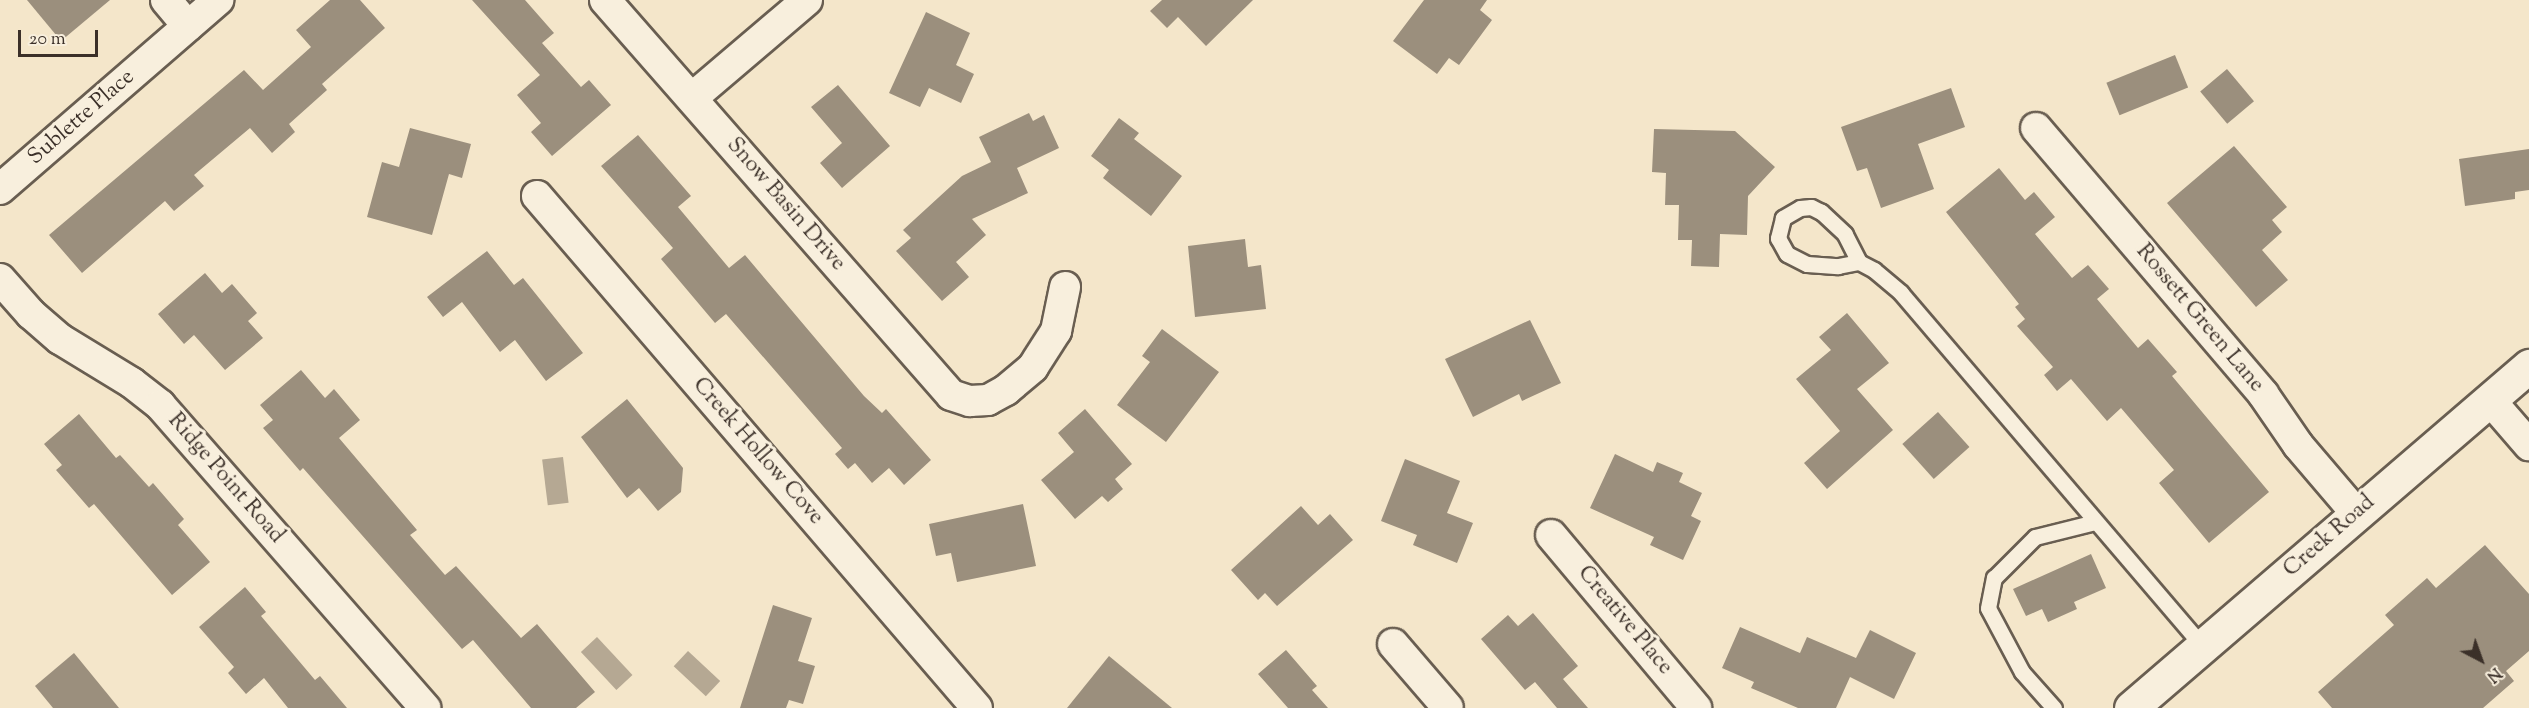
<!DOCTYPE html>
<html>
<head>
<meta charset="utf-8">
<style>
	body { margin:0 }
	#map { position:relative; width:2529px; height:708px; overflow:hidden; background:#f4e6ca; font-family:"Sorts Mill Goudy",serif }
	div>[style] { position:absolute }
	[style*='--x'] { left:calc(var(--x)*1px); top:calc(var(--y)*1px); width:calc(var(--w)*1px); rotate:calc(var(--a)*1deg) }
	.water>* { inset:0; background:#b5a893; transform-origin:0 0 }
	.building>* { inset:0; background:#9b8f7d; transform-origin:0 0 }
	.roads { filter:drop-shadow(2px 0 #695e51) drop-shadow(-2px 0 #695e51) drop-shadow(0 2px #695e51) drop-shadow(0 -2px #695e51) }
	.service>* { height:15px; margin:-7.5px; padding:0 7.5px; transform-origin:7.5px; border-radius:7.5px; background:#f8efdd }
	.minor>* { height:30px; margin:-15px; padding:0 15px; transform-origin:15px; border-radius:15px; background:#f8efdd }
	.tertiary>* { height:33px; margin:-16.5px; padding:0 16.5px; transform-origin:16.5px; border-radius:16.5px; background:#f8efdd }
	span { translate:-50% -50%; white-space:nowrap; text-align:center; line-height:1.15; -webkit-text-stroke:6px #f8efdd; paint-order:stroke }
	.street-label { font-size:22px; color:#3b3029 }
	.north { position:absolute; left:2451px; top:630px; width:60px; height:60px; -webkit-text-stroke:4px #f8efdd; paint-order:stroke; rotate:139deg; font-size:16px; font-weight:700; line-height:24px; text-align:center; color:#3b3029 }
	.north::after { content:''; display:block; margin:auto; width:21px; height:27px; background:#3b3029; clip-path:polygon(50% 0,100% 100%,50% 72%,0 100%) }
	.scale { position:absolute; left:18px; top:30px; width:80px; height:27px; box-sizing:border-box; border:3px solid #3b3029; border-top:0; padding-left:8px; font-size:18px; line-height:21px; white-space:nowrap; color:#3b3029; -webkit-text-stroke:4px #f8efdd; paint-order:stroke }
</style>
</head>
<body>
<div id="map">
	<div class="water">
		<div style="left:563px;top:457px;width:46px;height:21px;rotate:83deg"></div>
		<div style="left:597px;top:637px;width:52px;height:22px;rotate:47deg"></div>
		<div style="left:688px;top:651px;width:44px;height:21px;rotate:43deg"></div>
	</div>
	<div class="building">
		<div style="clip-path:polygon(27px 0,110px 0,61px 41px)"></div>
		<div style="clip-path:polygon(330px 0,360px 0,385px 28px,322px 84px,327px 90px,289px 124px,295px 132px,272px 153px,250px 128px,194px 175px,204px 186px,174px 211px,165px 201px,82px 273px,49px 235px,244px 70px,263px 90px,311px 47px,296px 30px)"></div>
		<div style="clip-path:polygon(472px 0,525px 0,554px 33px,542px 43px,581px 87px,589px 80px,611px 105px,552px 156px,531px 132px,541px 123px,517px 95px,540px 75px)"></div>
		<div style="clip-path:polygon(1162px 0,1253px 0,1206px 46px,1178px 17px,1167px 28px,1150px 11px)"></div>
		<div style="clip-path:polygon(1424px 0,1487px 0,1480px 10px,1492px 20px,1459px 65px,1449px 58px,1437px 74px,1393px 41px)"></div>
		<div style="clip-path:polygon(926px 12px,970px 33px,956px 65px,974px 74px,961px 103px,929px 88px,920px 107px,889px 93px)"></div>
		<div style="left:2175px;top:55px;width:35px;height:74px;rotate:68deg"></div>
		<div style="left:2227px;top:69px;width:42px;height:35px;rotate:50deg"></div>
		<div style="clip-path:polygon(838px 85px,890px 146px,842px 188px,820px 163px,842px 143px,811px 107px)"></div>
		<div style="clip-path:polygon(1951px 88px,1965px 127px,1918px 144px,1934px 189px,1881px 208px,1867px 168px,1857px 171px,1841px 127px)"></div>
		<div style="clip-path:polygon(1029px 113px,1033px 121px,1044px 115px,1059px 148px,1017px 168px,1028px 193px,972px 219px,986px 235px,956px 262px,969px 277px,942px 301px,896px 251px,911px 238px,903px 230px,962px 176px,991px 162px,979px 137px)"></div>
		<div style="clip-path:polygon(1119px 118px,1139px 133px,1134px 139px,1182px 176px,1151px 216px,1103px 178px,1109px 170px,1091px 156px)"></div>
		<div style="clip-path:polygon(410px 128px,471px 144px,462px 178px,449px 174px,432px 235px,367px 217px,382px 162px,399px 167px)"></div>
		<div style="clip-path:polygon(1654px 129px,1735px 131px,1775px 167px,1748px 196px,1747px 235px,1720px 234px,1719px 267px,1691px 266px,1692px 240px,1678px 240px,1679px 205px,1665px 205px,1666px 173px,1652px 172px)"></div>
		<div style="clip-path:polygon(638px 135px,691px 196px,678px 207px,729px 268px,745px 255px,864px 396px,882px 413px,886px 409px,931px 460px,904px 485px,889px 468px,872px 483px,855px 463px,848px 469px,835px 454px,842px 448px,726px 314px,715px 323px,661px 259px,673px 248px,601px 166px)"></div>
		<div style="clip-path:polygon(2234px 146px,2287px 207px,2272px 220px,2282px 232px,2262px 250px,2288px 280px,2256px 307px,2167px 203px)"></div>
		<div style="clip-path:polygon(2529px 149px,2529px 190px,2515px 192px,2515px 199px,2465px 206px,2459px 159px)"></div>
		<div style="clip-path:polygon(1999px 168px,2025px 200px,2034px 192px,2055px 217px,2035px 234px,2072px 278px,2088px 265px,2109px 289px,2097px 299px,2138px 348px,2148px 339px,2177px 372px,2172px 376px,2269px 492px,2209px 543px,2159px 483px,2174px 470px,2121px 408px,2107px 421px,2071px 379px,2057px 391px,2044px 375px,2053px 367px,2017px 326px,2025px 319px,2015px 307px,2019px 304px,1946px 212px)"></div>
		<div style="clip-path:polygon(1245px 239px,1248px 267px,1261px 265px,1266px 309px,1195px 317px,1188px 246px)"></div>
		<div style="clip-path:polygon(487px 251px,514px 285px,523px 278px,583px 353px,546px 381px,515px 340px,500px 352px,462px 302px,443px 317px,427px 297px)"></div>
		<div style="clip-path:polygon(205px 273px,222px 293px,232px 284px,257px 313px,248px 321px,263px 338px,225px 370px,194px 335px,184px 344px,158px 314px)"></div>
		<div style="clip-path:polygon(1847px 313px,1889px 363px,1857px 389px,1893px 430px,1827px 489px,1804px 463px,1840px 431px,1796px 379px,1831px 350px,1819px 337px)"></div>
		<div style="clip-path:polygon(1530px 320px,1561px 383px,1522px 401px,1519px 394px,1473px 417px,1445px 359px)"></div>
		<div style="clip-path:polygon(1162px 329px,1219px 372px,1166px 442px,1117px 405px,1150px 362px,1142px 356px)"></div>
		<div style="clip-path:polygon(301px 370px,325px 398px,334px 389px,360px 420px,339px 438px,417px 530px,410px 535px,445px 575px,456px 566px,521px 638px,537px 624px,595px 692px,576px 708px,531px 708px,473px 640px,462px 649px,303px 468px,300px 471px,263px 428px,273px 420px,260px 405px)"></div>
		<div style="clip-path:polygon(627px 399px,683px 468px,681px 492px,658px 511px,639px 488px,627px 498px,581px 437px)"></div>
		<div style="clip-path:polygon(1085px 409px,1132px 464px,1115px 479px,1123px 489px,1108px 502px,1102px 496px,1075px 519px,1041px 480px,1074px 452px,1058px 433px)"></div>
		<div style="left:1938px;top:412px;width:47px;height:48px;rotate:48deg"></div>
		<div style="clip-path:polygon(79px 414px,116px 458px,120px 455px,149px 487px,153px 483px,184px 519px,178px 525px,210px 562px,172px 595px,94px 504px,89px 508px,56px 470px,62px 465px,44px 444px)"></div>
		<div style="clip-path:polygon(1615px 454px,1653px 472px,1657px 462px,1683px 473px,1679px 482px,1702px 493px,1691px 516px,1701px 521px,1683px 560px,1650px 545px,1654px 537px,1590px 508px)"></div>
		<div style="clip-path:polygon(1405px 459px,1460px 481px,1447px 513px,1473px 523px,1457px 563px,1413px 545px,1417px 535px,1381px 521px)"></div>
		<div style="clip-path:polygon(1023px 504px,1036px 566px,957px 582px,951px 553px,936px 556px,929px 524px)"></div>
		<div style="clip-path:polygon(1301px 506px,1318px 525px,1330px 514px,1353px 540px,1277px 606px,1265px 593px,1258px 600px,1231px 570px)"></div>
		<div style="clip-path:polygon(2485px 545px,2529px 594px,2529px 651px,2506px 671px,2514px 681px,2483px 708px,2332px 708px,2318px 692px,2394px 625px,2385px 615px,2427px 578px,2436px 588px)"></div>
		<div style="clip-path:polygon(2091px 554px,2106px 588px,2074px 602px,2077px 609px,2048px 622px,2042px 609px,2026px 616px,2013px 589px)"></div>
		<div style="clip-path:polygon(245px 587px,266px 612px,261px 616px,315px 680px,320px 676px,347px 708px,288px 708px,264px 678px,246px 694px,228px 673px,234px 667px,199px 627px)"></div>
		<div style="clip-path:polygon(773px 605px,812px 618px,798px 661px,815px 666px,803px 704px,789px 700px,786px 708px,740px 708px)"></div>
		<div style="clip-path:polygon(1533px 613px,1578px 666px,1563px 679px,1588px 708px,1557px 708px,1535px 682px,1525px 690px,1481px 639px,1508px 615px,1518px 626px)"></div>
		<div style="clip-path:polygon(1740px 627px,1800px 653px,1807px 637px,1856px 658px,1870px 630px,1916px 653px,1894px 699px,1850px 677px,1836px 708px,1798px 708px,1751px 688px,1754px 682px,1722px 668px)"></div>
		<div style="clip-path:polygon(1286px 650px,1317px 686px,1312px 690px,1328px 708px,1288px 708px,1258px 674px)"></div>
		<div style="clip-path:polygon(74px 653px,119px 708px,53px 708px,35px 686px)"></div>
		<div style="clip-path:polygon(1109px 656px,1172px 708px,1067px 708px)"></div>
	</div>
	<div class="roads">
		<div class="service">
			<div style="--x:1859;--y:262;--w:31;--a:-117"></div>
			<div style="--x:1845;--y:234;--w:33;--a:-137"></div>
			<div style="--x:1821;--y:212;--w:11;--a:-153"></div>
			<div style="--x:1811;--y:207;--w:11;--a:175"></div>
			<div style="--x:1800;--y:208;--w:20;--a:150"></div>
			<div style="--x:1783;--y:218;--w:21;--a:104"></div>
			<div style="--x:1778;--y:238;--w:18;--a:61"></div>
			<div style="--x:1787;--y:254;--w:22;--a:27"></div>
			<div style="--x:1807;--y:264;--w:31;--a:4"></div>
			<div style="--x:1838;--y:266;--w:21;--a:-11"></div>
			<div style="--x:1859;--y:262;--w:17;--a:28"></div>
			<div style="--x:1874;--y:270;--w:35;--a:40"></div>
			<div style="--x:1901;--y:293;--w:465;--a:49.5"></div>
			<div style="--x:2054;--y:708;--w:48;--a:-131.6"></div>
			<div style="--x:2022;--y:672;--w:72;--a:-118"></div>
			<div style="--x:1988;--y:608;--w:31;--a:-79"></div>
			<div style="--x:1994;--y:578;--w:58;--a:-45"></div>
			<div style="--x:2035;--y:537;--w:62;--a:-14"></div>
		</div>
		<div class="minor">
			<div style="--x:166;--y:0;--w:34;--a:50"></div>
			<div style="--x:605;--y:0;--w:525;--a:48.78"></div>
			<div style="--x:951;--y:395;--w:20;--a:18"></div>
			<div style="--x:970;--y:401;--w:18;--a:-3"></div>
			<div style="--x:988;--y:400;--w:21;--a:-29"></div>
			<div style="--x:1006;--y:390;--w:35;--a:-40"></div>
			<div style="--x:1033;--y:367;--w:43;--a:-57.4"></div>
			<div style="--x:1056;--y:331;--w:45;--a:-78.4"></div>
			<div style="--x:692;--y:98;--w:151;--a:-40.4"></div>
			<div style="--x:2036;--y:128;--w:350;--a:49.5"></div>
			<div style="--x:2263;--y:394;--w:62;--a:55.5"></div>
			<div style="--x:2298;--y:445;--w:91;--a:49.5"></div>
			<div style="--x:0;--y:189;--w:289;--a:-40.9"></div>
			<div style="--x:537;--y:196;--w:675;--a:49.33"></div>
			<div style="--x:0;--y:279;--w:47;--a:48.5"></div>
			<div style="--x:31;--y:314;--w:38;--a:41"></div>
			<div style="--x:60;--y:339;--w:84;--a:31.4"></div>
			<div style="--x:132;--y:383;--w:36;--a:38"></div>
			<div style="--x:160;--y:405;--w:403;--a:48.8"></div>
			<div style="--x:2490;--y:400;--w:60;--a:49.1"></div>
			<div style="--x:1551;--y:535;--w:226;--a:50"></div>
			<div style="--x:1393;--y:644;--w:84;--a:49.3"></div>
		</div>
		<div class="tertiary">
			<div style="--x:2131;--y:708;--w:525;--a:-40.67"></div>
		</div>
	</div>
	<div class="street-label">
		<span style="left:82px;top:118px;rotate:-41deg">Sublette Place</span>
		<span style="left:785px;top:205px;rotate:49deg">Snow Basin Drive</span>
		<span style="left:2199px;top:319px;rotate:50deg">Rossett Green Lane</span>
		<span style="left:757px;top:452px;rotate:49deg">Creek Hollow Cove</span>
		<span style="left:225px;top:479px;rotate:49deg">Ridge Point Road</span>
		<span style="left:2330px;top:537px;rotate:-41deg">Creek Road</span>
		<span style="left:1624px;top:621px;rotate:50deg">Creative Place</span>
	</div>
	<div class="north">N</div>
	<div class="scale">20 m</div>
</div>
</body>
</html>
